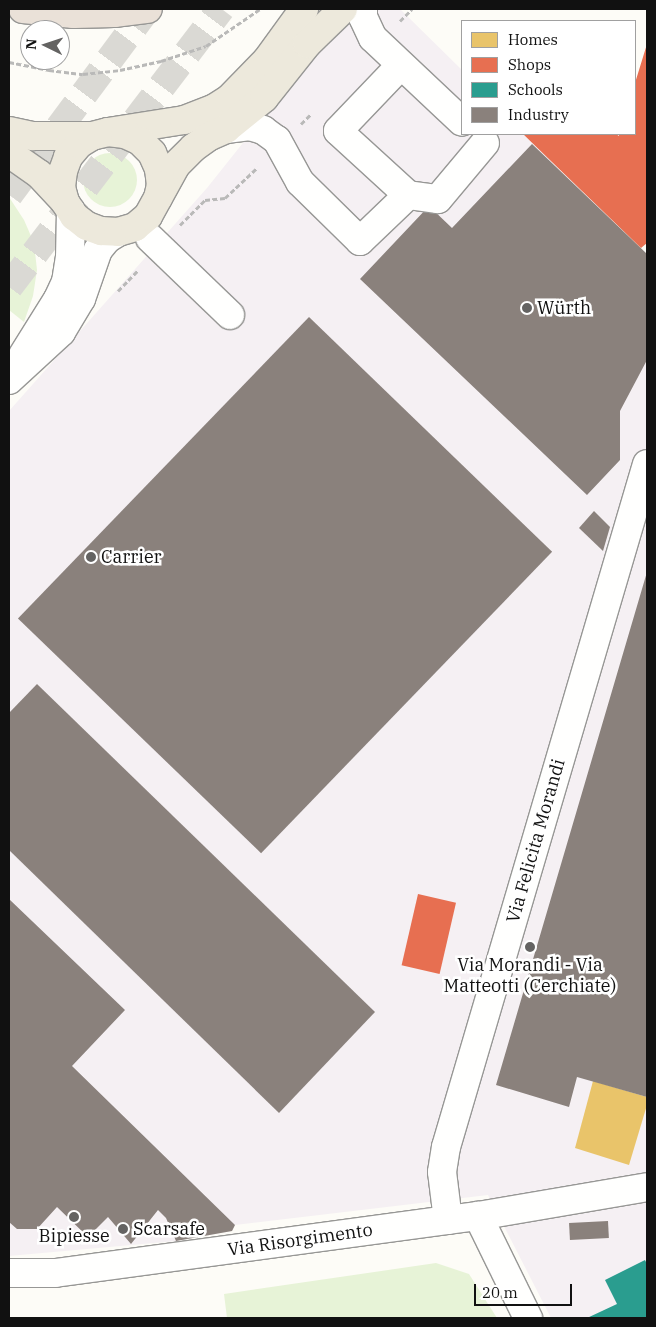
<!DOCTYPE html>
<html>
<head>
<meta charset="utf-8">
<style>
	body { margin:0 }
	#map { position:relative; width:656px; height:1327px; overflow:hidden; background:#fdfcf7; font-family:"IBM Plex Serif",serif }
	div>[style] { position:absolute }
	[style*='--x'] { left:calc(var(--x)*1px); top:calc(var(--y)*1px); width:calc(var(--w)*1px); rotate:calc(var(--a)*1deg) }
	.industrial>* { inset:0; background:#f5f0f3 }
	.green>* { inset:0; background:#e7f3d7 }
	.round { border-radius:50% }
	.homes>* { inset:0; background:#e9c46a }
	.shops>* { inset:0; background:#e76f51; transform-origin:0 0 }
	.schools>* { inset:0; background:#2a9d8f }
	.industry>* { inset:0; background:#8a817c; transform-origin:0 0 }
	.highway-tunnel>* { height:28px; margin-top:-14px; transform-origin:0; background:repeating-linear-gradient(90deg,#dad9d4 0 28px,transparent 0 42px) }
	.path>* { height:3px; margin-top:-1.5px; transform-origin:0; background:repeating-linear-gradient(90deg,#b9b9b8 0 5px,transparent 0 7.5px) }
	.roads { filter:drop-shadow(1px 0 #979795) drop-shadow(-1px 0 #979795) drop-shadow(0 1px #979795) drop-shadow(0 -1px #979795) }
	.minor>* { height:28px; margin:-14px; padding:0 14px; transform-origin:14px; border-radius:14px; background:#fffffe }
	.major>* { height:28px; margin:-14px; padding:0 14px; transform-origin:14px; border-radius:14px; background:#ede9dc }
	.highway>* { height:28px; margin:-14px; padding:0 14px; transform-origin:14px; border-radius:14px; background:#eae1d8 }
	.dots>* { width:14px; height:14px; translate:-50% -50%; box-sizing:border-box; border:2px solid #fff; border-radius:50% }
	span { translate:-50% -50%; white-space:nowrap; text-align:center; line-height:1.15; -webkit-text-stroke:5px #fff; paint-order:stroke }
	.poi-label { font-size:18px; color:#111 }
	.left { translate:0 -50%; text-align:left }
	.street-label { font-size:18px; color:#111 }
	.frame { position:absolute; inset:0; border:10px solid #111; pointer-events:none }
	.legend { position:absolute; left:461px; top:20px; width:175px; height:115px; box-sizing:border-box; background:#fff; border:1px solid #a0a0a0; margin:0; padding:6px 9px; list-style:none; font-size:15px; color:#111 }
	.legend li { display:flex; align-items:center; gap:10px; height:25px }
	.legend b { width:25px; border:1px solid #a0a0a0 }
	.north { position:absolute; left:20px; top:20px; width:50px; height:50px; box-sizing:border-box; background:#fff; border:1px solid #a0a0a0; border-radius:50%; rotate:274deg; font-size:14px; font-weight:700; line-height:20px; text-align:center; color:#111 }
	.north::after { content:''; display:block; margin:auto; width:18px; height:22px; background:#646362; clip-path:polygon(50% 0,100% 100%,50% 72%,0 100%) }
	.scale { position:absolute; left:474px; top:1284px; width:98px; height:22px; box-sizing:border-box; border:2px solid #111; border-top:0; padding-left:6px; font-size:15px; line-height:18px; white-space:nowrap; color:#111; -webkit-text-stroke:4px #fff; paint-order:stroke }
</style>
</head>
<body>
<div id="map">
	<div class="industrial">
		<div style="clip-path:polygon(360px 9px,400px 9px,462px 70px,462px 134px,523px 134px,647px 254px,647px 1318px,551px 1318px,488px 1195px,235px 1225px,232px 1231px,176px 1241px,9px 1256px,9px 411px,207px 188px,317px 50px)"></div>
	</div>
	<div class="green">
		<div class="round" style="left:83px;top:153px;width:54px;height:54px"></div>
		<div style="clip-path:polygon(9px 197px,24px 220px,34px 243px,37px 270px,33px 296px,24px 322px,9px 310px)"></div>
		<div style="clip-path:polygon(436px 1263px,469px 1274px,497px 1318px,227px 1318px,224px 1294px)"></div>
	</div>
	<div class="homes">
		<div style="clip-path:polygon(593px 1081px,647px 1097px,647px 1105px,629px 1165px,575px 1148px)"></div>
	</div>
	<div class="shops">
		<div style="clip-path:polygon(647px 44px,647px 243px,641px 248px,523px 134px,616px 134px,619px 136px,619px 134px,635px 134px,635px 83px)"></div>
		<div style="left:418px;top:894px;width:39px;height:73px;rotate:13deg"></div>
	</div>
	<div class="schools">
		<div style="clip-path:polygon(645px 1260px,647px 1264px,647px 1318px,587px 1318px,617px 1304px,605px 1280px)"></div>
	</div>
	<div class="industry">
		<div style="clip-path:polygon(532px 144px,647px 254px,647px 360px,620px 411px,620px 460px,587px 495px,360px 279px,429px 206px,452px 228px)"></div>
		<div style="left:309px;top:317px;width:338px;height:419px;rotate:44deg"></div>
		<div style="clip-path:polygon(594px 511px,610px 527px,603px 551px,579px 528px)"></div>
		<div style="clip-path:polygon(647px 572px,647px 1097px,577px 1077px,569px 1107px,496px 1085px)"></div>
		<div style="clip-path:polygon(37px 684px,375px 1012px,279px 1113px,9px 850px,9px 713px)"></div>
		<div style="clip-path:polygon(9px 899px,125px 1010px,72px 1066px,235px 1225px,232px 1231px,176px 1241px,166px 1218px,158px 1210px,131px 1244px,108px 1217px,88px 1237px,57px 1207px,37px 1229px,17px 1229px,9px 1222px)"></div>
		<div style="left:608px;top:1221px;width:17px;height:39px;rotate:87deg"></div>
	</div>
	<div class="highway-tunnel">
		<div style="--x:9;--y:195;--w:232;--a:-53.4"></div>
		<div style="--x:9;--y:287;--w:350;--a:-52.7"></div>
	</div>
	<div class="path">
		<div style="--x:400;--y:21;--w:17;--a:-45"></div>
		<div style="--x:9;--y:62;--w:41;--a:11.3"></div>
		<div style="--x:49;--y:70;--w:34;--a:7"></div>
		<div style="--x:83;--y:74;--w:37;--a:-6"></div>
		<div style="--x:120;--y:70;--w:42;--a:-12.4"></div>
		<div style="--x:161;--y:61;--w:47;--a:-18.4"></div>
		<div style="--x:206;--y:46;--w:65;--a:-34.4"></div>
		<div style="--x:301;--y:124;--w:14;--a:-45"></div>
		<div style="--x:180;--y:225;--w:35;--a:-45"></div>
		<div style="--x:205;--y:200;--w:20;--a:-6"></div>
		<div style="--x:225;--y:198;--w:45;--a:-43.2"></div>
		<div style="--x:118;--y:291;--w:29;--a:-46"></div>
	</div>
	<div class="roads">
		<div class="minor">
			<div style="--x:363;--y:9;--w:8;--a:90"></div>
			<div style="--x:363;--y:17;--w:23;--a:65"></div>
			<div style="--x:373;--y:38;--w:122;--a:43.3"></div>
			<div style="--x:401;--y:65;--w:91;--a:133.7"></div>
			<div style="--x:338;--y:131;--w:95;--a:42.4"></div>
			<div style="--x:226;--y:129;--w:24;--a:-7"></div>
			<div style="--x:250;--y:126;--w:14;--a:17"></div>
			<div style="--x:263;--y:130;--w:17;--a:36"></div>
			<div style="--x:277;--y:140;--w:48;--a:61.3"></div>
			<div style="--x:300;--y:182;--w:84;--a:44.5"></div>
			<div style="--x:360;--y:241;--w:66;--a:-43.8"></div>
			<div style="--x:408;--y:195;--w:30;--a:8"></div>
			<div style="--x:438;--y:199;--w:73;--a:-50"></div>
			<div style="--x:150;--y:238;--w:111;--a:43.9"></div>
			<div style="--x:23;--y:355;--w:66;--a:-58"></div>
			<div style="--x:58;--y:299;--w:19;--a:-65"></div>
			<div style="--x:66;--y:282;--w:24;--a:-81"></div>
			<div style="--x:70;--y:258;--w:47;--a:-88.8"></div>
			<div style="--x:9;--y:380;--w:71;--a:-42.7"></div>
			<div style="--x:61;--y:332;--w:39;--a:-59"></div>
			<div style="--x:81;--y:299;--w:52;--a:-70.9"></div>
			<div style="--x:98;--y:250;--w:14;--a:-51"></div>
			<div style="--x:107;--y:239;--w:13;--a:-32"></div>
			<div style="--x:478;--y:1216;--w:171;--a:-9.7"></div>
			<div style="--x:448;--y:1220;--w:48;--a:-97.1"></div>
			<div style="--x:442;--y:1172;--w:25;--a:-81"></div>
			<div style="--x:446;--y:1147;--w:712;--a:-73.6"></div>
			<div style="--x:9;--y:1273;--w:46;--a:0"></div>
			<div style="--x:55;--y:1273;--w:427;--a:-7.7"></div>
			<div style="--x:478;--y:1216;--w:114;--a:63.9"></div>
		</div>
		<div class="major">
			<div style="--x:9;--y:131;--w:25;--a:12"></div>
			<div style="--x:33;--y:136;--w:59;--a:0"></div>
			<div style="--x:108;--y:132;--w:77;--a:-9"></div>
			<div style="--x:184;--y:120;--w:31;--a:-21"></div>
			<div style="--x:213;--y:109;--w:19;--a:-32"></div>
			<div style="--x:229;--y:99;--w:54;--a:-45.7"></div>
			<div style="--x:267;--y:60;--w:63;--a:-54"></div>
			<div style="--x:9;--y:153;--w:37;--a:35"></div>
			<div style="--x:39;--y:174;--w:38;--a:47"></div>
			<div style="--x:65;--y:202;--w:17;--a:57"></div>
			<div style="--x:74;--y:216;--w:16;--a:38"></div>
			<div style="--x:87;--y:226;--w:15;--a:20"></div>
			<div style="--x:101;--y:231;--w:17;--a:3"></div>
			<div style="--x:118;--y:232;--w:18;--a:-16"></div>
			<div style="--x:135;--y:227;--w:17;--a:-40"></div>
			<div style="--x:148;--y:216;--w:58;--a:-61.2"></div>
			<div style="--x:176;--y:165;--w:24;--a:-45"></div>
			<div style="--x:193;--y:148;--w:19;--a:-36"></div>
			<div style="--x:208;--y:137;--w:20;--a:-24"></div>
			<div style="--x:226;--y:129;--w:49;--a:-39.2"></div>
			<div style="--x:264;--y:98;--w:69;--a:-51.5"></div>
			<div style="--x:307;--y:44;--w:50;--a:-44.2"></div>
			<div style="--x:65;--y:202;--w:16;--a:-105"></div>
			<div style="--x:61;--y:187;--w:16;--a:-83"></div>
			<div style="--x:63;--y:171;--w:15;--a:-70"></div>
			<div style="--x:68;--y:157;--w:17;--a:-50"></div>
			<div style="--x:79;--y:144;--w:15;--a:-32"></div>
			<div style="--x:92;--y:136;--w:16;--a:-14"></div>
			<div style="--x:108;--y:132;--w:17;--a:7"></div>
			<div style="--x:125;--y:134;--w:17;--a:25"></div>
			<div style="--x:140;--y:141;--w:17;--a:45"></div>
			<div style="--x:152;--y:153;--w:17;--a:66"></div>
			<div style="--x:159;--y:169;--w:16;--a:83"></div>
			<div style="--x:161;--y:185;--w:13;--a:103"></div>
		</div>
		<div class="highway">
			<div style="--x:23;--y:9;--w:51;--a:5.6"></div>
			<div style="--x:74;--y:14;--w:40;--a:-1.4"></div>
			<div style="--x:114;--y:13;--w:34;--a:-7"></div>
		</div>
	</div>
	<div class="dots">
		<div style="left:527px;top:308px;background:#646362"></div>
		<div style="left:91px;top:557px;background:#646362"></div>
		<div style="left:530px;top:947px;background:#646362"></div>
		<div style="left:74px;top:1217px;background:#646362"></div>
		<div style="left:123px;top:1229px;background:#646362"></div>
	</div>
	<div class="poi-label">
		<span class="left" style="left:537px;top:308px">Würth</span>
		<span class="left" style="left:101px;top:557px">Carrier</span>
		<span style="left:530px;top:976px">Via Morandi - Via<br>Matteotti (Cerchiate)</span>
		<span class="left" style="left:133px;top:1229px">Scarsafe</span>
		<span style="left:74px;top:1236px">Bipiesse</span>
	</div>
	<div class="street-label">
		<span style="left:536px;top:841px;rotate:-74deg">Via Felicita Morandi</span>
		<span style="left:300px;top:1240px;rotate:-8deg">Via Risorgimento</span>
	</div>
	<div class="frame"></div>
	<ul class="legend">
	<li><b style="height:14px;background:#e9c46a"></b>Homes</li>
	<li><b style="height:14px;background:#e76f51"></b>Shops</li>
	<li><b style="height:14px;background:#2a9d8f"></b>Schools</li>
	<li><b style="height:14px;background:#8a817c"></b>Industry</li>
	</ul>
	<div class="north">N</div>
	<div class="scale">20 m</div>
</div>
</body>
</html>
